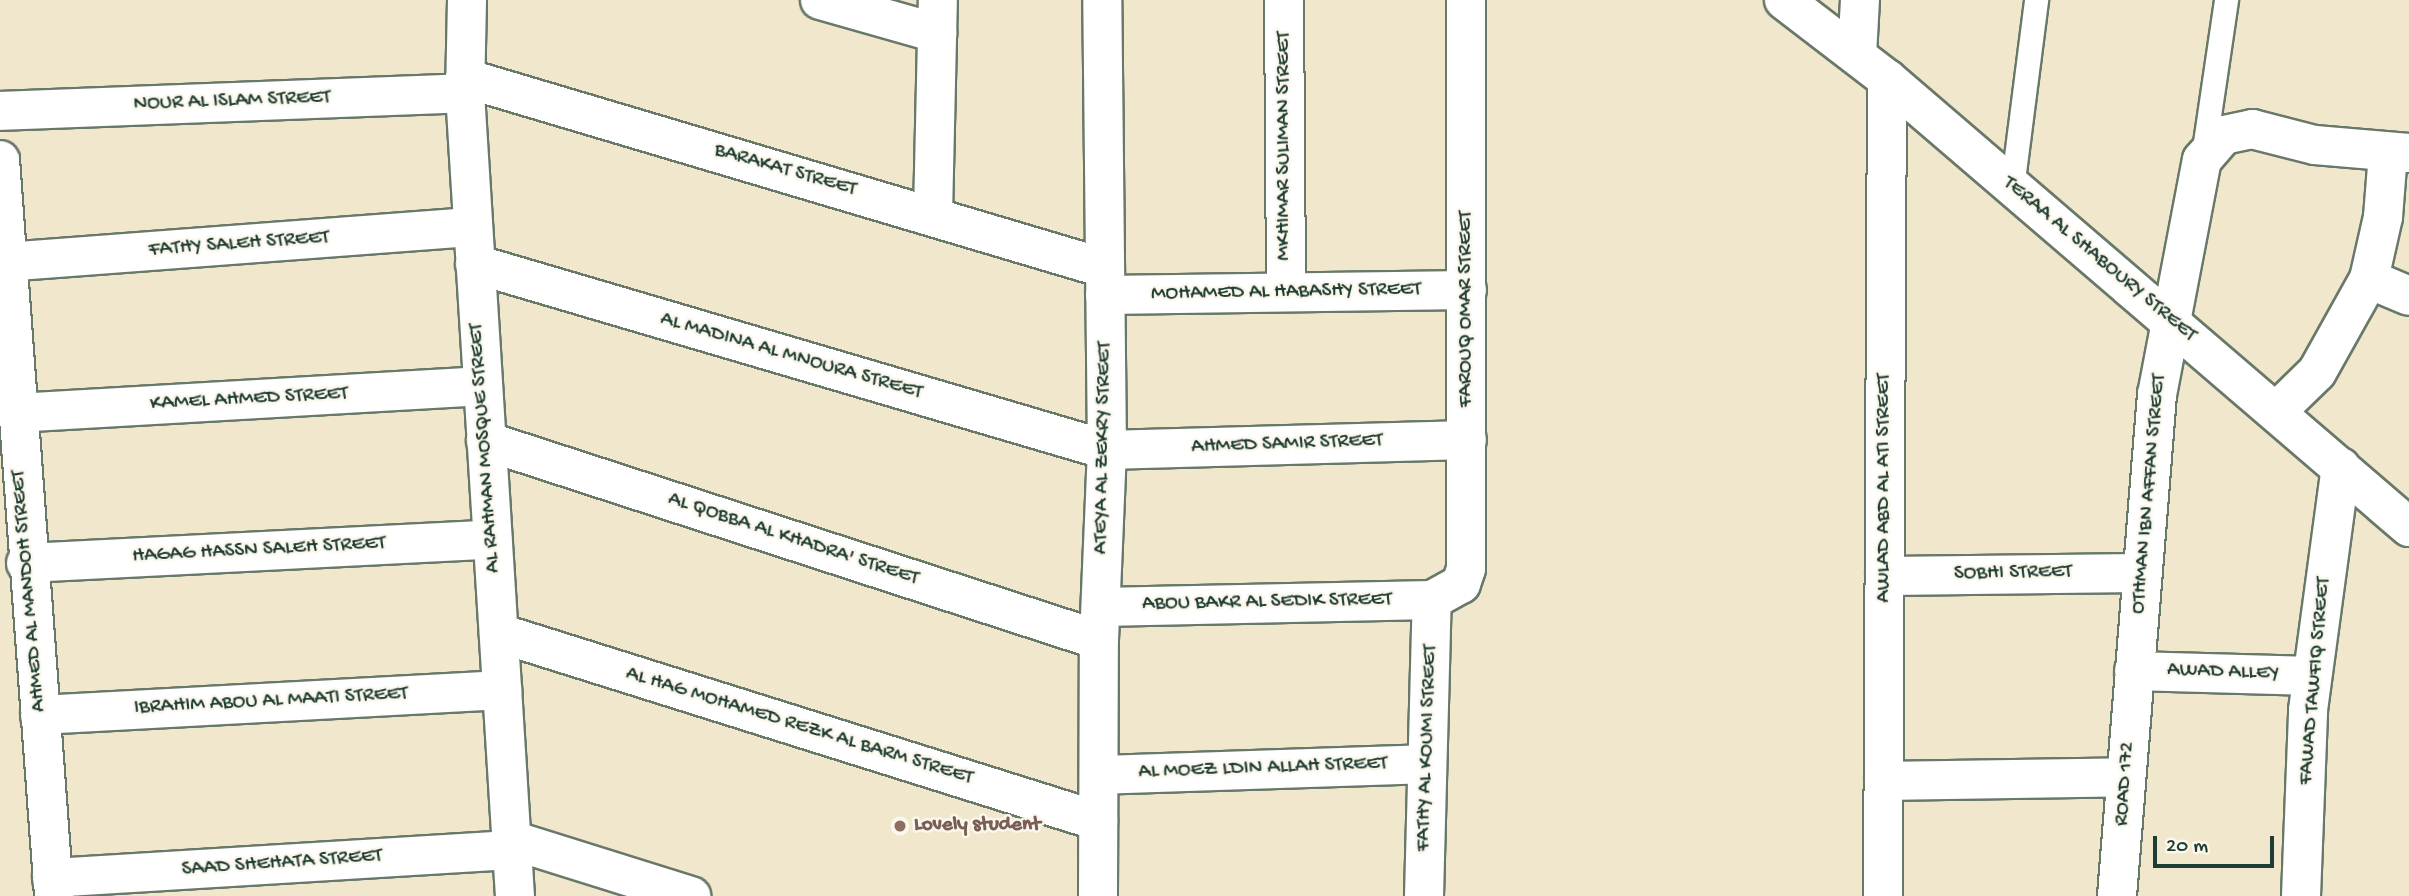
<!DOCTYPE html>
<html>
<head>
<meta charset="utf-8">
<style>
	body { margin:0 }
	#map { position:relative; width:2409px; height:896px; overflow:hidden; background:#f0e7cc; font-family:"Gochi Hand",sans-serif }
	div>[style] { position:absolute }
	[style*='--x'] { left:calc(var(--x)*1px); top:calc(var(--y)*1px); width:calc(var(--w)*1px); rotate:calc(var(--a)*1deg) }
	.roads { filter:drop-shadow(2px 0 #687869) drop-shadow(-2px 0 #687869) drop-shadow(0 2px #687869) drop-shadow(0 -2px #687869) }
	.lane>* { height:23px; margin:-11.5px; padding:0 11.5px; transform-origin:11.5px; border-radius:11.5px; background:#fff }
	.street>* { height:38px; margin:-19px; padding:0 19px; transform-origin:19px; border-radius:19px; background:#fff }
	.dots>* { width:19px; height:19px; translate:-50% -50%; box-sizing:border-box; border:4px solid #fbf7ec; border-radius:50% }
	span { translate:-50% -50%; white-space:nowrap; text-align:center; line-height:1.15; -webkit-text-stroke:5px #fbf7ec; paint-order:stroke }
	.street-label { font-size:21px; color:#1f3d34 }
	.education-label { font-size:21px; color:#785e54; font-weight:700 }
	.left { translate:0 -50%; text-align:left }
	.scale { position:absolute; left:2153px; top:836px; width:121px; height:32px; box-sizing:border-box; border:4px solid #1f3d34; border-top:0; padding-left:9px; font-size:21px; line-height:24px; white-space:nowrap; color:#1f3d34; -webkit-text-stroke:5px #fbf7ec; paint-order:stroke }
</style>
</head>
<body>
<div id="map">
	<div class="roads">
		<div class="lane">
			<div style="--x:2203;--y:156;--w:158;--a:-81.6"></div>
			<div style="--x:2012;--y:188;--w:190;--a:-82.7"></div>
		</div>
		<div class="street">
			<div style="--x:467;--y:0;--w:93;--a:91.2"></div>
			<div style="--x:465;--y:93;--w:805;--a:86.44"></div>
			<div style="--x:820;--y:0;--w:122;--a:15.8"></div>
			<div style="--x:1284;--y:0;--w:292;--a:89.6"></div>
			<div style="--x:1784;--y:0;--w:130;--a:37.5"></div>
			<div style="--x:1887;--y:79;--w:688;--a:40.64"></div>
			<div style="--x:1857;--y:55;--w:55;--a:-86.9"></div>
			<div style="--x:465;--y:78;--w:667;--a:16.56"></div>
			<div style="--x:0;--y:111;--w:465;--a:-2.2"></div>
			<div style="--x:0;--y:160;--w:738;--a:85.8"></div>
			<div style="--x:933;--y:214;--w:214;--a:-88.7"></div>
			<div style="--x:5;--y:262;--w:468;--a:-4.3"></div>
			<div style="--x:475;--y:264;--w:659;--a:16.4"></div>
			<div style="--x:1107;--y:450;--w:360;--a:-1.6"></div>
			<div style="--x:2369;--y:279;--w:43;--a:23"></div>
			<div style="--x:1105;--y:295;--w:362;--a:-0.8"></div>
			<div style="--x:2278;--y:410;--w:54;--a:-44.3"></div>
			<div style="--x:2317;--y:372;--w:107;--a:-60.8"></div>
			<div style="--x:2369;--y:279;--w:64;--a:-77.3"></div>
			<div style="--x:2383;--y:217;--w:64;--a:-85.5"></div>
			<div style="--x:15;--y:413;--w:468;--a:-3.3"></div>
			<div style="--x:486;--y:441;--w:644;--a:17.99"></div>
			<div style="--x:26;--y:563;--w:467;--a:-2.9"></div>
			<div style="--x:1885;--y:576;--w:256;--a:-0.7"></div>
			<div style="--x:1101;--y:607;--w:331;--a:-1.2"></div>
			<div style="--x:1432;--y:600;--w:33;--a:-29"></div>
			<div style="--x:1461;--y:584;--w:16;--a:-72"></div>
			<div style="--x:1466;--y:569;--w:569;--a:-90"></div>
			<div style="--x:499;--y:633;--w:628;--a:17.42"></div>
			<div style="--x:2134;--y:671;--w:178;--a:1.6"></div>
			<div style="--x:40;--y:715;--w:463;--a:-3.1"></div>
			<div style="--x:1099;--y:775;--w:328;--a:-1.9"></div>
			<div style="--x:1884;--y:781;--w:242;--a:-0.9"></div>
			<div style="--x:512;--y:840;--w:188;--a:17.4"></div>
			<div style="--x:52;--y:878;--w:461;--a:-3.5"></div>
			<div style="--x:1098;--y:896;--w:256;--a:-89.8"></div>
			<div style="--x:1099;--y:640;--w:190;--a:-87.6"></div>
			<div style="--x:1107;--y:450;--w:450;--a:-90.6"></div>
			<div style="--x:1424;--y:896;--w:296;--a:-88.5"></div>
			<div style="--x:1883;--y:896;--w:817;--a:-89.72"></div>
			<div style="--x:2117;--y:896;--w:503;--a:-85.44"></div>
			<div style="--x:2157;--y:395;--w:239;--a:-79.2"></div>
			<div style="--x:2202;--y:160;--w:33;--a:-49"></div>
			<div style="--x:2224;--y:135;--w:29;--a:-12"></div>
			<div style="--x:2252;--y:129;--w:65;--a:14.3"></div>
			<div style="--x:2315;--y:145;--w:94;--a:4.9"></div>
			<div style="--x:2301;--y:896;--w:186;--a:-87.8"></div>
			<div style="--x:2308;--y:710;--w:245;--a:-82.3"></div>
		</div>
	</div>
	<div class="dots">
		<div style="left:900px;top:826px;background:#8d6e63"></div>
	</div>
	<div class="street-label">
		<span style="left:232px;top:102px;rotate:-2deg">NOUR AL ISLAM STREET</span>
		<span style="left:1285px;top:146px;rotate:-90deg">MKHIMAR SULIMAN STREET</span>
		<span style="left:785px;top:171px;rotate:16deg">BARAKAT STREET</span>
		<span style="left:239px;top:245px;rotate:-4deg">FATHY SALEH STREET</span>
		<span style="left:2099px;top:260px;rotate:40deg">TERAA AL SHABOURY STREET</span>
		<span style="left:1286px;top:293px;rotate:-1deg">MOHAMED AL HABASHY STREET</span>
		<span style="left:1467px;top:309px;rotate:-90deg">FAROUQ OMAR STREET</span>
		<span style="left:791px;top:357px;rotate:16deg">AL MADINA AL MNOURA STREET</span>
		<span style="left:249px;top:400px;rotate:-3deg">KAMEL AHMED STREET</span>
		<span style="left:1287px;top:445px;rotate:-2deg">AHMED SAMIR STREET</span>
		<span style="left:486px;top:448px;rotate:-94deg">AL RAHMAN MOSQUE STREET</span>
		<span style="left:1104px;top:448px;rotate:-89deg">ATEYA AL ZEKRY STREET</span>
		<span style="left:1885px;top:488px;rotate:-90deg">AWLAD ABD AL ATI STREET</span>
		<span style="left:2150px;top:494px;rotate:-85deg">OTHMAN IBN AFFAN STREET</span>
		<span style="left:793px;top:540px;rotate:18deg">AL QOBBA AL KHADRA' STREET</span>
		<span style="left:259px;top:551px;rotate:-3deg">HAGAG HASSN SALEH STREET</span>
		<span style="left:2013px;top:574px;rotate:-1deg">SOBHI STREET</span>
		<span style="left:30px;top:591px;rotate:-95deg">AHMED AL MANDOH STREET</span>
		<span style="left:1267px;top:603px;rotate:-1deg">ABOU BAKR AL SEDIK STREET</span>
		<span style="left:2223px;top:673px;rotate:2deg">AWAD ALLEY</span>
		<span style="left:2316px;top:681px;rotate:-85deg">FAWAD TAWFIQ STREET</span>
		<span style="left:271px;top:702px;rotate:-3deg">IBRAHIM ABOU AL MAATI STREET</span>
		<span style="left:799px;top:727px;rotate:17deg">AL HAG MOHAMED REZK AL BARM STREET</span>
		<span style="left:1428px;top:748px;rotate:-88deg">FATHY AL KOUMI STREET</span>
		<span style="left:1263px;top:769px;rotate:-2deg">AL MOEZ LDIN ALLAH STREET</span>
		<span style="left:2126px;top:784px;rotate:-86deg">ROAD 172</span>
		<span style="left:282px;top:864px;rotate:-4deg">SAAD SHEHATA STREET</span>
	</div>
	<div class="education-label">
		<span class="left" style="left:914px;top:826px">Lovely student</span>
	</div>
	<div class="scale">20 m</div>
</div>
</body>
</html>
